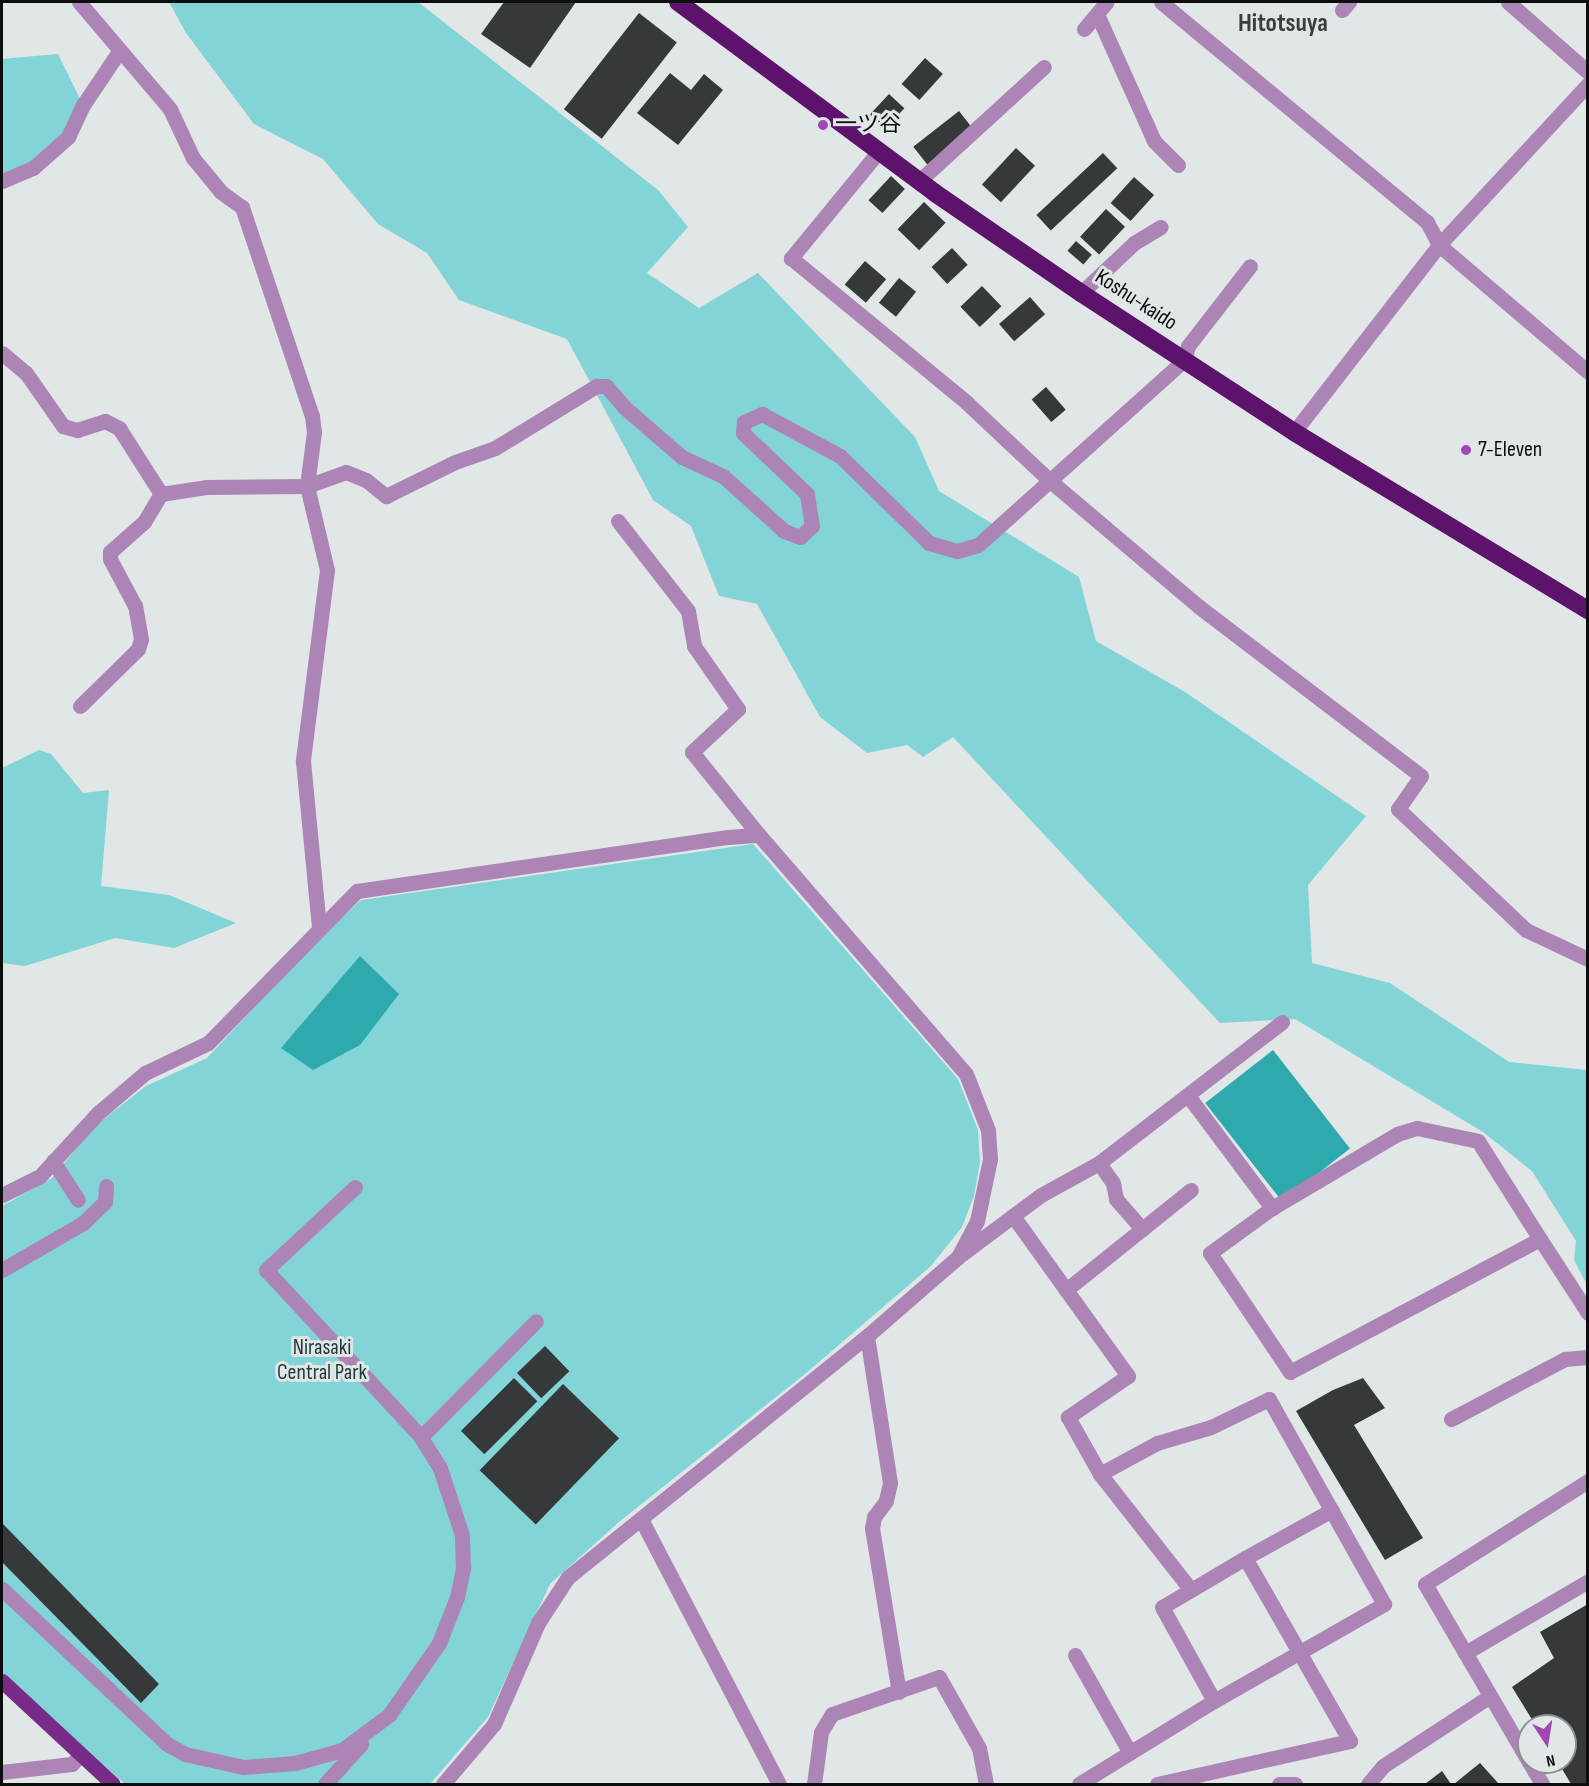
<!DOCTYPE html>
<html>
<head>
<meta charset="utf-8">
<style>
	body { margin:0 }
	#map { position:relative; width:1589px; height:1786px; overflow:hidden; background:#e1e6e6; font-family:"Sofia Sans Condensed","Noto Sans JP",sans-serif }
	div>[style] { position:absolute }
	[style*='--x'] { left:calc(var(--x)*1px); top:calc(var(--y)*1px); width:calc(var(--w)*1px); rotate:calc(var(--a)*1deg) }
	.green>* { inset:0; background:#82d4d7 }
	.water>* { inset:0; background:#2ea9ae; transform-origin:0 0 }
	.building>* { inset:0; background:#353939; transform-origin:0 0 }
	.minor>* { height:15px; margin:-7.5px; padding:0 7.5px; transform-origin:7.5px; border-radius:7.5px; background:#ac84b5 }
	.major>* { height:15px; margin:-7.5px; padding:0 7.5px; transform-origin:7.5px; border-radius:7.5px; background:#782b89 }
	.highway>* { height:18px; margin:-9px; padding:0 9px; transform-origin:9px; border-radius:9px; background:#5d136c }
	.dots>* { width:16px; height:16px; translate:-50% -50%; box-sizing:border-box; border:3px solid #e1e6e6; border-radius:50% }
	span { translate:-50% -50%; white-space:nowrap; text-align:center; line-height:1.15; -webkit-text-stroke:6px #e1e6e6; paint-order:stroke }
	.poi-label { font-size:22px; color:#0c0e0e }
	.left { translate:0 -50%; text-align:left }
	.street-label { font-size:22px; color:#0c0e0e }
	.park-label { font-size:22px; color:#1f393a }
	.quarter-label { font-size:26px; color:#3a3e3e; font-weight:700 }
	.frame { position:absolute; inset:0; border:3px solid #0c0e0e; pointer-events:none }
	.north { position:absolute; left:1517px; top:1714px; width:60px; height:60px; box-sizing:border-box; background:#e1e6e6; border:2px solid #8c9090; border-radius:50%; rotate:168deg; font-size:16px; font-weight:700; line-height:24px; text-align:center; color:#0c0e0e }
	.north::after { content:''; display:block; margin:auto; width:21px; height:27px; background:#a148b4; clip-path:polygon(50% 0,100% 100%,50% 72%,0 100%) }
</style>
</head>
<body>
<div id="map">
	<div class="green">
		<div style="clip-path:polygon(169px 2px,418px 2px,658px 190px,688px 227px,647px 273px,699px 308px,758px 273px,915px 437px,939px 491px,1079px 577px,1096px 641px,1185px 692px,1366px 816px,1308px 885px,1312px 963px,1390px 983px,1509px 1062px,1587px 1070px,1587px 1285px,1574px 1260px,1576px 1241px,1532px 1171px,1483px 1132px,1295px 1019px,1220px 1023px,953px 737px,923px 757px,907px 745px,867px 753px,820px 717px,757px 604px,719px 596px,691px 526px,653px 500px,567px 339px,459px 300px,427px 253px,378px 224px,323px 159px,254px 124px,186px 33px)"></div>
		<div style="clip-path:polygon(58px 54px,83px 105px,68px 137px,2px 181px,2px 59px)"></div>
		<div style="clip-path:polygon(39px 750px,51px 754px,83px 793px,109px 790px,101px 886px,169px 895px,236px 923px,174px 948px,115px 938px,25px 966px,2px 963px,2px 768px)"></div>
		<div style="clip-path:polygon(753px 844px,958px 1079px,978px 1130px,980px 1162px,974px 1196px,962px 1227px,931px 1266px,805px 1374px,619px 1522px,550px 1584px,488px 1717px,430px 1784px,125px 1784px,2px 1674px,2px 1206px,52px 1178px,95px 1126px,146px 1086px,207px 1058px,322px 935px,361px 900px)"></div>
	</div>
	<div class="water">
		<div style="clip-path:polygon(360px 956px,399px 994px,360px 1045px,313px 1070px,281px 1048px)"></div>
		<div style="left:1273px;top:1050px;width:125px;height:86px;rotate:52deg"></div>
	</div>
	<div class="building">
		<div style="clip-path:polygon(504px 2px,576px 2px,530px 68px,481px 34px)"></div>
		<div style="left:639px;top:13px;width:48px;height:122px;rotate:38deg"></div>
		<div style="left:925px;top:58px;width:24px;height:35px;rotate:42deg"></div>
		<div style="clip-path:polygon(670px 73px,691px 90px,704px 74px,723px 90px,678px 145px,637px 113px)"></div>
		<div style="left:889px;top:94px;width:21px;height:28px;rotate:43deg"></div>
		<div style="left:959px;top:111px;width:24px;height:58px;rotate:52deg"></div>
		<div style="left:1016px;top:148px;width:26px;height:50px;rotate:43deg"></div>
		<div style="left:1103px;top:153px;width:21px;height:91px;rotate:47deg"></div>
		<div style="left:891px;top:176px;width:19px;height:33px;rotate:43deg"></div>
		<div style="left:1134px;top:177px;width:27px;height:35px;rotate:42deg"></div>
		<div style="left:924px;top:202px;width:30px;height:38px;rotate:44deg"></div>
		<div style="left:1106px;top:209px;width:26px;height:38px;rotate:43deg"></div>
		<div style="left:1076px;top:241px;width:21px;height:13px;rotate:41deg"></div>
		<div style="left:952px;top:248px;width:23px;height:28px;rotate:47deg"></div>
		<div style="left:865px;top:261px;width:28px;height:31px;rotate:41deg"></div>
		<div style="left:899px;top:278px;width:22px;height:32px;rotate:39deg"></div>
		<div style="left:982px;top:286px;width:28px;height:30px;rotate:46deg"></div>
		<div style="left:1030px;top:297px;width:23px;height:41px;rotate:49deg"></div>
		<div style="left:1046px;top:387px;width:30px;height:19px;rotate:49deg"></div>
		<div style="left:545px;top:1346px;width:35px;height:39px;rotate:46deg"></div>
		<div style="left:514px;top:1378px;width:33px;height:75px;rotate:45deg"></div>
		<div style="clip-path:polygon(1363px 1378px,1385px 1408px,1354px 1425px,1423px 1538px,1385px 1560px,1296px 1411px,1333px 1390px)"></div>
		<div style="left:563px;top:1384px;width:78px;height:120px;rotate:44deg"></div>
		<div style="clip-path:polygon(2px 1523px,159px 1684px,141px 1703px,2px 1562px)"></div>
		<div style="clip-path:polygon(1588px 1604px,1588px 1784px,1571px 1784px,1558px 1762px,1565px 1762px,1565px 1726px,1536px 1726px,1512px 1687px,1554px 1658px,1540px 1632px)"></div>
		<div style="clip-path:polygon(1480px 1763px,1499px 1784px,1454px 1784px)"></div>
		<div style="clip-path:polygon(1442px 1771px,1451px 1784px,1425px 1784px)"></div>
	</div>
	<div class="minor">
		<div style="--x:79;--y:2;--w:140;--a:49.6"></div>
		<div style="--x:170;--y:109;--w:54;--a:64.9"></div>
		<div style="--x:193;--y:158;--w:44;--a:50.5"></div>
		<div style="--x:221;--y:192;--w:26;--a:36"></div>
		<div style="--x:242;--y:207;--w:220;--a:71.5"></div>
		<div style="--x:312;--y:416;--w:16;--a:83"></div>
		<div style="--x:314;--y:432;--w:54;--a:97.4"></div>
		<div style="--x:307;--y:486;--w:86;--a:76.6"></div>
		<div style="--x:327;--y:570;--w:193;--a:97.2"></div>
		<div style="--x:303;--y:761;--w:167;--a:84.5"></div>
		<div style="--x:1161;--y:2;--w:345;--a:39.6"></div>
		<div style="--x:1427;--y:222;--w:26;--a:62"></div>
		<div style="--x:1439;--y:245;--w:196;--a:40.4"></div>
		<div style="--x:1508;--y:2;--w:106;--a:41.2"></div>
		<div style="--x:1342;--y:10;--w:11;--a:-49"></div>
		<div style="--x:1097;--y:14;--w:139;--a:65.8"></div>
		<div style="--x:1154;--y:141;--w:34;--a:45"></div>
		<div style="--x:1084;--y:29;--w:35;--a:-50"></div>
		<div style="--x:879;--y:151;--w:139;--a:129.4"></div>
		<div style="--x:791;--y:258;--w:227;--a:39.4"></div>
		<div style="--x:966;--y:402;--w:114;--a:43.2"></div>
		<div style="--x:1049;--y:480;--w:195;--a:40.2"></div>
		<div style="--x:1198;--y:606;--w:280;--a:37.3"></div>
		<div style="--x:1421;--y:776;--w:40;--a:124.9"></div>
		<div style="--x:1398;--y:809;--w:176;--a:43.4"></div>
		<div style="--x:1526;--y:930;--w:68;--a:25.1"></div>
		<div style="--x:2;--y:181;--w:34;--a:-23"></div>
		<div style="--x:33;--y:168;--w:47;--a:-41.5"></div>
		<div style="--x:68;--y:137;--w:35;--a:-65"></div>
		<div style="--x:83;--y:105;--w:66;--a:-56.1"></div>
		<div style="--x:919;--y:181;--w:169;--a:-42.4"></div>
		<div style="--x:1081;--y:293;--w:73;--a:-43.3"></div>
		<div style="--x:1134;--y:243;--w:31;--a:-31"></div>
		<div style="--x:2;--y:353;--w:31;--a:40"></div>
		<div style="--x:26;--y:373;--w:65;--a:55.1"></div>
		<div style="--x:63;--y:426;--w:15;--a:16"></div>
		<div style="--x:77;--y:430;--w:29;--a:-18"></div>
		<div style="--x:105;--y:421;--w:16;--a:27"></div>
		<div style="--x:119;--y:428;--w:78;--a:57.5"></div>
		<div style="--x:161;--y:494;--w:47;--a:-8.7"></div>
		<div style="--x:207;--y:487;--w:100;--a:-0.6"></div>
		<div style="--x:307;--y:486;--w:41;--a:-19.7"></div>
		<div style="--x:346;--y:472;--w:22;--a:22"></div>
		<div style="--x:366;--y:480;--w:26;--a:39"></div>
		<div style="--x:386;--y:496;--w:77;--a:-26.2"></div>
		<div style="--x:455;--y:462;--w:42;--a:-19.3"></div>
		<div style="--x:495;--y:448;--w:119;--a:-31.5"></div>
		<div style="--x:596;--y:386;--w:10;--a:0"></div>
		<div style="--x:606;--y:386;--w:28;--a:49"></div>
		<div style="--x:624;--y:407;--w:77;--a:40.8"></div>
		<div style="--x:682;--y:457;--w:45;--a:24.9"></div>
		<div style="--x:723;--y:476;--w:82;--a:42"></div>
		<div style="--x:784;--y:531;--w:17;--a:21"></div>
		<div style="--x:800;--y:537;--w:16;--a:-43"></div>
		<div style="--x:812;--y:526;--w:32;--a:-99"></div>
		<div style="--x:807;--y:494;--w:88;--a:-136.4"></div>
		<div style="--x:743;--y:433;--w:11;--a:-85"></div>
		<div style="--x:744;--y:422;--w:20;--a:-24"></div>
		<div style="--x:762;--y:414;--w:89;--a:28.3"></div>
		<div style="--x:840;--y:456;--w:124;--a:44.3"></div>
		<div style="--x:929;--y:543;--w:29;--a:16"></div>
		<div style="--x:957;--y:551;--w:22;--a:-16"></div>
		<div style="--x:978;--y:545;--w:277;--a:-41.9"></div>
		<div style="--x:1184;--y:360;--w:15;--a:-74"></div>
		<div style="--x:1188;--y:346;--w:101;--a:-52.2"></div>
		<div style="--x:1294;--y:432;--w:237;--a:-52.2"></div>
		<div style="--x:1439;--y:245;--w:219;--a:-47.2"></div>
		<div style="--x:618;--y:521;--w:114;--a:52.1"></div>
		<div style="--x:688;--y:611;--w:36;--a:80"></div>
		<div style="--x:694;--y:646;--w:77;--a:55.1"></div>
		<div style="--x:738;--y:709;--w:63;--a:136.9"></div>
		<div style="--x:692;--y:752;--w:107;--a:51.1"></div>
		<div style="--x:80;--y:706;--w:81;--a:-44.5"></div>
		<div style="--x:138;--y:649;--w:10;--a:-73"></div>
		<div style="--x:141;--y:639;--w:34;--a:-100"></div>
		<div style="--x:135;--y:606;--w:53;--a:-118"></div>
		<div style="--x:110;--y:559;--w:7;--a:-90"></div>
		<div style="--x:110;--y:552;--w:45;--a:-41.4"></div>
		<div style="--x:144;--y:522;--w:33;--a:-59"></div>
		<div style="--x:1189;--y:1097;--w:139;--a:53.2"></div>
		<div style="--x:53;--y:1161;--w:46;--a:57.3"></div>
		<div style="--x:1099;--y:1163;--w:24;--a:55"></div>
		<div style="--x:1113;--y:1183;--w:16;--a:79"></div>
		<div style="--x:1116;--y:1199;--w:40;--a:49"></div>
		<div style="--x:355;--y:1187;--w:122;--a:137"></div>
		<div style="--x:266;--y:1270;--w:228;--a:47.1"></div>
		<div style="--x:2;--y:1195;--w:42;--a:-26.6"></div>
		<div style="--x:40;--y:1176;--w:86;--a:-47.4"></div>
		<div style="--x:98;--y:1113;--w:62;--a:-40.4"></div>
		<div style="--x:145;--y:1073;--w:70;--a:-25.5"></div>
		<div style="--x:208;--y:1043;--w:213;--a:-45.6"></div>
		<div style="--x:357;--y:891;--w:375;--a:-8.3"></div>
		<div style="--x:728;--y:837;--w:31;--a:-4"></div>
		<div style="--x:759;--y:835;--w:316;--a:49.1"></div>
		<div style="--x:966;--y:1074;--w:60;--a:68.6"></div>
		<div style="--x:988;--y:1130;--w:29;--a:86"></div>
		<div style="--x:990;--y:1159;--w:63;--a:101.8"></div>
		<div style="--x:977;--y:1221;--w:41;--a:117.8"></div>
		<div style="--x:958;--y:1257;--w:121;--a:139"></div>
		<div style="--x:867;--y:1336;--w:384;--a:141.1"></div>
		<div style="--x:568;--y:1577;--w:55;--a:123.1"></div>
		<div style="--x:538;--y:1623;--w:110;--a:113.5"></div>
		<div style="--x:494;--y:1724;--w:79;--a:130.4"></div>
		<div style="--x:1013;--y:1216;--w:197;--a:54.3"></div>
		<div style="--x:1128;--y:1376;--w:73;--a:145.7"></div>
		<div style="--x:1068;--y:1417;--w:65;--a:60.7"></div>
		<div style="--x:1100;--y:1474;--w:147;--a:51.9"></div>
		<div style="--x:1540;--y:1239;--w:283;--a:152"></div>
		<div style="--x:1290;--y:1372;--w:143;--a:-123.9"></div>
		<div style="--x:1210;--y:1253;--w:77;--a:-36"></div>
		<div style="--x:1272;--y:1208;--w:145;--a:-30.6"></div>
		<div style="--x:1397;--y:1134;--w:21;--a:-17"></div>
		<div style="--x:1417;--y:1128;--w:62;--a:12"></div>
		<div style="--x:1478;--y:1141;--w:116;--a:57.7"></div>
		<div style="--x:1540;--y:1239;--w:88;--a:57"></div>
		<div style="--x:962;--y:1254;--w:99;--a:-36.8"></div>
		<div style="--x:1041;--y:1195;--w:66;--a:-28.9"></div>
		<div style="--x:1099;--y:1163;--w:231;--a:-37.6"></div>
		<div style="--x:2;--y:1270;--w:94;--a:-30.1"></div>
		<div style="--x:83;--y:1223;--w:30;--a:-44"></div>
		<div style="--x:105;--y:1202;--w:16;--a:-86"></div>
		<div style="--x:1066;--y:1290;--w:160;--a:-38.7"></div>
		<div style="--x:867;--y:1336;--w:149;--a:81.1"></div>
		<div style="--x:890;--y:1483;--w:18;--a:103"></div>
		<div style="--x:886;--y:1501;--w:20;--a:127"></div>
		<div style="--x:874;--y:1517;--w:11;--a:100"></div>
		<div style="--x:872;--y:1528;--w:166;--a:80.7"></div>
		<div style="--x:1451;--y:1419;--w:129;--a:-27.8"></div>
		<div style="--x:1565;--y:1359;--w:23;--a:-5"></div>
		<div style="--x:641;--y:1519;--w:299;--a:62.5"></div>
		<div style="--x:1245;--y:1558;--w:99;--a:-28.9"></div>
		<div style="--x:2;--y:1589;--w:226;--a:43.2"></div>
		<div style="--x:167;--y:1744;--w:21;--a:29"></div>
		<div style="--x:185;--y:1754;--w:59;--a:12.6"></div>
		<div style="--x:243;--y:1767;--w:52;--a:-4.4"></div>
		<div style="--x:295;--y:1763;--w:49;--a:-15.5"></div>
		<div style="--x:342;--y:1750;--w:59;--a:-36.7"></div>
		<div style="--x:389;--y:1715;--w:88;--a:-55.2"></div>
		<div style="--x:439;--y:1643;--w:49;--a:-68.6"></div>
		<div style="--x:457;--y:1597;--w:30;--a:-78"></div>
		<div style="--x:463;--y:1568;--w:33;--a:-92"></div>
		<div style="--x:462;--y:1535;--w:71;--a:-108.2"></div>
		<div style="--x:440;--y:1468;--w:36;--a:-122"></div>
		<div style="--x:421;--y:1437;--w:163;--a:-45.2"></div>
		<div style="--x:1465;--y:1653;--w:143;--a:-30.3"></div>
		<div style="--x:1075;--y:1655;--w:112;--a:60.7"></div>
		<div style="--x:1529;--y:1762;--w:206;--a:-120.3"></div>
		<div style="--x:1425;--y:1584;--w:193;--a:-32.3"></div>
		<div style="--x:1529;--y:1762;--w:26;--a:59"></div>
		<div style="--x:2;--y:1772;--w:70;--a:-6.5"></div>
		<div style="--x:72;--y:1764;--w:12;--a:-48"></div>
		<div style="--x:325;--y:1784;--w:54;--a:-48"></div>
		<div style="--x:814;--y:1784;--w:52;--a:-82.3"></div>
		<div style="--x:821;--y:1732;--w:21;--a:-59"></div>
		<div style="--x:832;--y:1714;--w:113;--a:-19.1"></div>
		<div style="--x:939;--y:1677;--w:81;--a:60.6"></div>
		<div style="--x:979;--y:1748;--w:37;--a:79"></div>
		<div style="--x:1079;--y:1784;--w:158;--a:-31.6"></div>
		<div style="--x:1214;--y:1701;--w:196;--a:-29.7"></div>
		<div style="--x:1384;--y:1604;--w:235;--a:-119.3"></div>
		<div style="--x:1269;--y:1399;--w:64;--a:154.2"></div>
		<div style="--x:1211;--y:1427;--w:56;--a:163.5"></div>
		<div style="--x:1157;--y:1443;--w:65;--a:151.5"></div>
		<div style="--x:1157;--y:1784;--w:198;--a:-12.6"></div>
		<div style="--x:1350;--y:1741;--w:211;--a:-119.8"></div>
		<div style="--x:1245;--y:1558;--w:96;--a:149.4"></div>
		<div style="--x:1162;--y:1607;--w:107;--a:61"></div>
		<div style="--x:1279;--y:1784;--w:16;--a:0"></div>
		<div style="--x:1368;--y:1784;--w:23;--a:-50"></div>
		<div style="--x:1383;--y:1766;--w:128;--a:-33.2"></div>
	</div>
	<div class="major">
		<div style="--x:2;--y:1681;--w:151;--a:42.9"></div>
	</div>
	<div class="highway">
		<div style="--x:678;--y:2;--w:320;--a:36.6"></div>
		<div style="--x:935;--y:193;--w:177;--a:34.4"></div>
		<div style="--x:1081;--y:293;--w:254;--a:33.1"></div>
		<div style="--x:1294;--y:432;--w:344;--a:31.2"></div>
	</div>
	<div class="dots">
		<div style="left:823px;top:125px;background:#a148b4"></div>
		<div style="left:1466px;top:450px;background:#a148b4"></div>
	</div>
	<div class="poi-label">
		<span class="left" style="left:835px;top:125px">一ツ谷</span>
		<span class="left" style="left:1478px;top:450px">7-Eleven</span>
	</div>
	<div class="street-label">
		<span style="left:1136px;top:300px;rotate:33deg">Koshu-kaido</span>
	</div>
	<div class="park-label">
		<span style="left:322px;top:1360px">Nirasaki<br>Central Park</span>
	</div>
	<div class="quarter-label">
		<span style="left:1283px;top:24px">Hitotsuya</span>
	</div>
	<div class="frame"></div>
	<div class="north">N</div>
</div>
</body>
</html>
